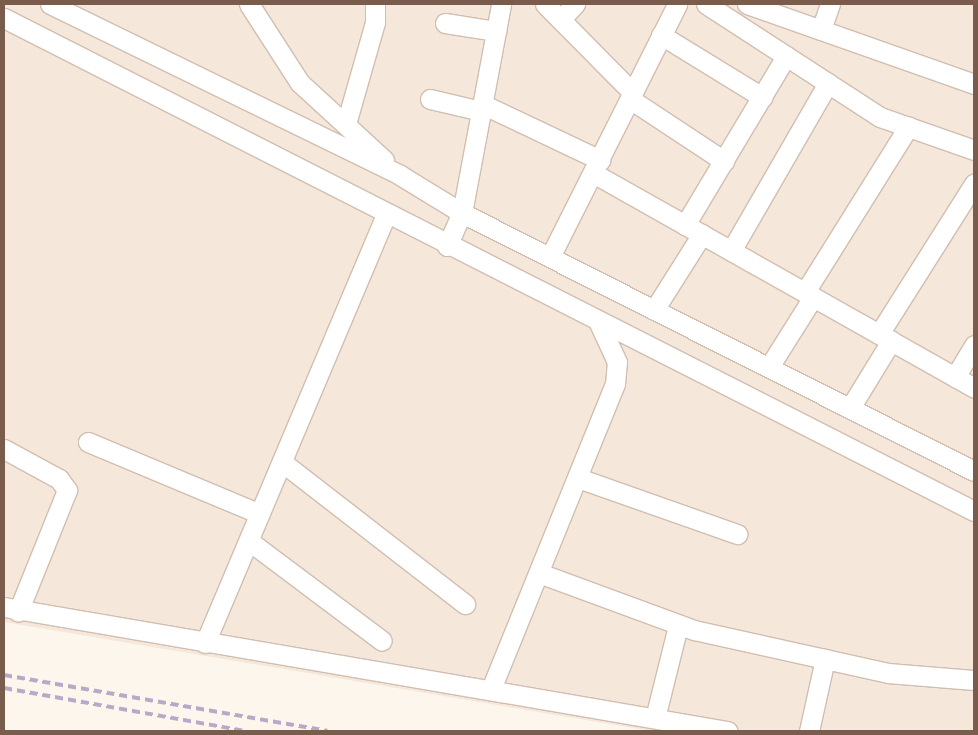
<!DOCTYPE html>
<html>
<head>
<meta charset="utf-8">
<style>
	body { margin:0 }
	#map { position:relative; width:978px; height:735px; overflow:hidden; background:#fdf6ec; font-family:"Varela Round",sans-serif }
	div>[style] { position:absolute }
	[style*='--x'] { left:calc(var(--x)*1px); top:calc(var(--y)*1px); width:calc(var(--w)*1px); rotate:calc(var(--a)*1deg) }
	.residential>* { inset:0; background:#f5e8da }
	.roads { filter:drop-shadow(1px 0 #d1beb0) drop-shadow(-1px 0 #d1beb0) drop-shadow(0 1px #d1beb0) drop-shadow(0 -1px #d1beb0) }
	.minor>* { height:19px; margin:-9.5px; padding:0 9.5px; transform-origin:9.5px; border-radius:9.5px; background:#fff }
	.rail>* { height:4px; margin-top:-2px; transform-origin:0; background:repeating-linear-gradient(90deg,#b9a8c9 0 8px,transparent 0 13px) }
	span { translate:-50% -50%; white-space:nowrap; text-align:center; line-height:1.15; -webkit-text-stroke:4.5px #fffaf3; paint-order:stroke }
	.frame { position:absolute; inset:0; border:5px solid #7a5c4d; pointer-events:none }
</style>
</head>
<body>
<div id="map">
	<div class="residential">
		<div style="clip-path:polygon(4px 4px,974px 4px,974px 731px,651px 731px,4px 622px)"></div>
	</div>
	<div class="roads">
		<div class="minor">
			<div style="--x:50;--y:4;--w:390;--a:26"></div>
			<div style="--x:400;--y:175;--w:73;--a:31.5"></div>
			<div style="--x:462;--y:213;--w:573;--a:26.74"></div>
			<div style="--x:249;--y:4;--w:94;--a:57.2"></div>
			<div style="--x:300;--y:83;--w:114;--a:42.5"></div>
			<div style="--x:545;--y:4;--w:125;--a:45.3"></div>
			<div style="--x:706;--y:4;--w:207;--a:33"></div>
			<div style="--x:880;--y:117;--w:100;--a:19.3"></div>
			<div style="--x:747;--y:4;--w:241;--a:19.4"></div>
			<div style="--x:4;--y:18;--w:1088;--a:26.94"></div>
			<div style="--x:561;--y:19;--w:21;--a:-47"></div>
			<div style="--x:445;--y:23;--w:52;--a:8.9"></div>
			<div style="--x:821;--y:30;--w:28;--a:-71"></div>
			<div style="--x:661;--y:35;--w:119;--a:31.5"></div>
			<div style="--x:430;--y:99;--w:52;--a:13.2"></div>
			<div style="--x:630;--y:99;--w:113;--a:33.4"></div>
			<div style="--x:482;--y:104;--w:131;--a:25.4"></div>
			<div style="--x:346;--y:124;--w:106;--a:-74.1"></div>
			<div style="--x:375;--y:22;--w:18;--a:-90"></div>
			<div style="--x:593;--y:173;--w:437;--a:29.4"></div>
			<div style="--x:685;--y:225;--w:197;--a:-59.1"></div>
			<div style="--x:447;--y:246;--w:36;--a:-66"></div>
			<div style="--x:462;--y:213;--w:213;--a:-79.4"></div>
			<div style="--x:731;--y:251;--w:194;--a:-60"></div>
			<div style="--x:550;--y:257;--w:283;--a:-63.3"></div>
			<div style="--x:805;--y:292;--w:195;--a:-58"></div>
			<div style="--x:654;--y:310;--w:90;--a:-57.7"></div>
			<div style="--x:879;--y:334;--w:178;--a:-57.7"></div>
			<div style="--x:769;--y:367;--w:83;--a:-57.8"></div>
			<div style="--x:955;--y:377;--w:37;--a:-59"></div>
			<div style="--x:850;--y:408;--w:79;--a:-58.5"></div>
			<div style="--x:88;--y:442;--w:186;--a:22.7"></div>
			<div style="--x:4;--y:449;--w:63;--a:28.6"></div>
			<div style="--x:59;--y:479;--w:14;--a:54"></div>
			<div style="--x:67;--y:490;--w:131;--a:111.9"></div>
			<div style="--x:282;--y:462;--w:232;--a:37.8"></div>
			<div style="--x:578;--y:478;--w:169;--a:19.4"></div>
			<div style="--x:249;--y:541;--w:166;--a:36.9"></div>
			<div style="--x:539;--y:573;--w:165;--a:20.2"></div>
			<div style="--x:694;--y:630;--w:199;--a:12.5"></div>
			<div style="--x:888;--y:673;--w:86;--a:4.7"></div>
			<div style="--x:4;--y:607;--w:734;--a:9.73"></div>
			<div style="--x:205;--y:643;--w:465;--a:-67.1"></div>
			<div style="--x:491;--y:689;--w:329;--a:-67.9"></div>
			<div style="--x:615;--y:384;--w:22;--a:-85"></div>
			<div style="--x:617;--y:362;--w:43;--a:-114.8"></div>
			<div style="--x:655;--y:718;--w:95;--a:-76"></div>
			<div style="--x:809;--y:731;--w:74;--a:-77.5"></div>
		</div>
	</div>
	<div class="rail">
		<div style="--x:4;--y:675;--w:328;--a:9.8"></div>
		<div style="--x:4;--y:688;--w:246;--a:10.1"></div>
	</div>
	<div class="frame"></div>
</div>
</body>
</html>
